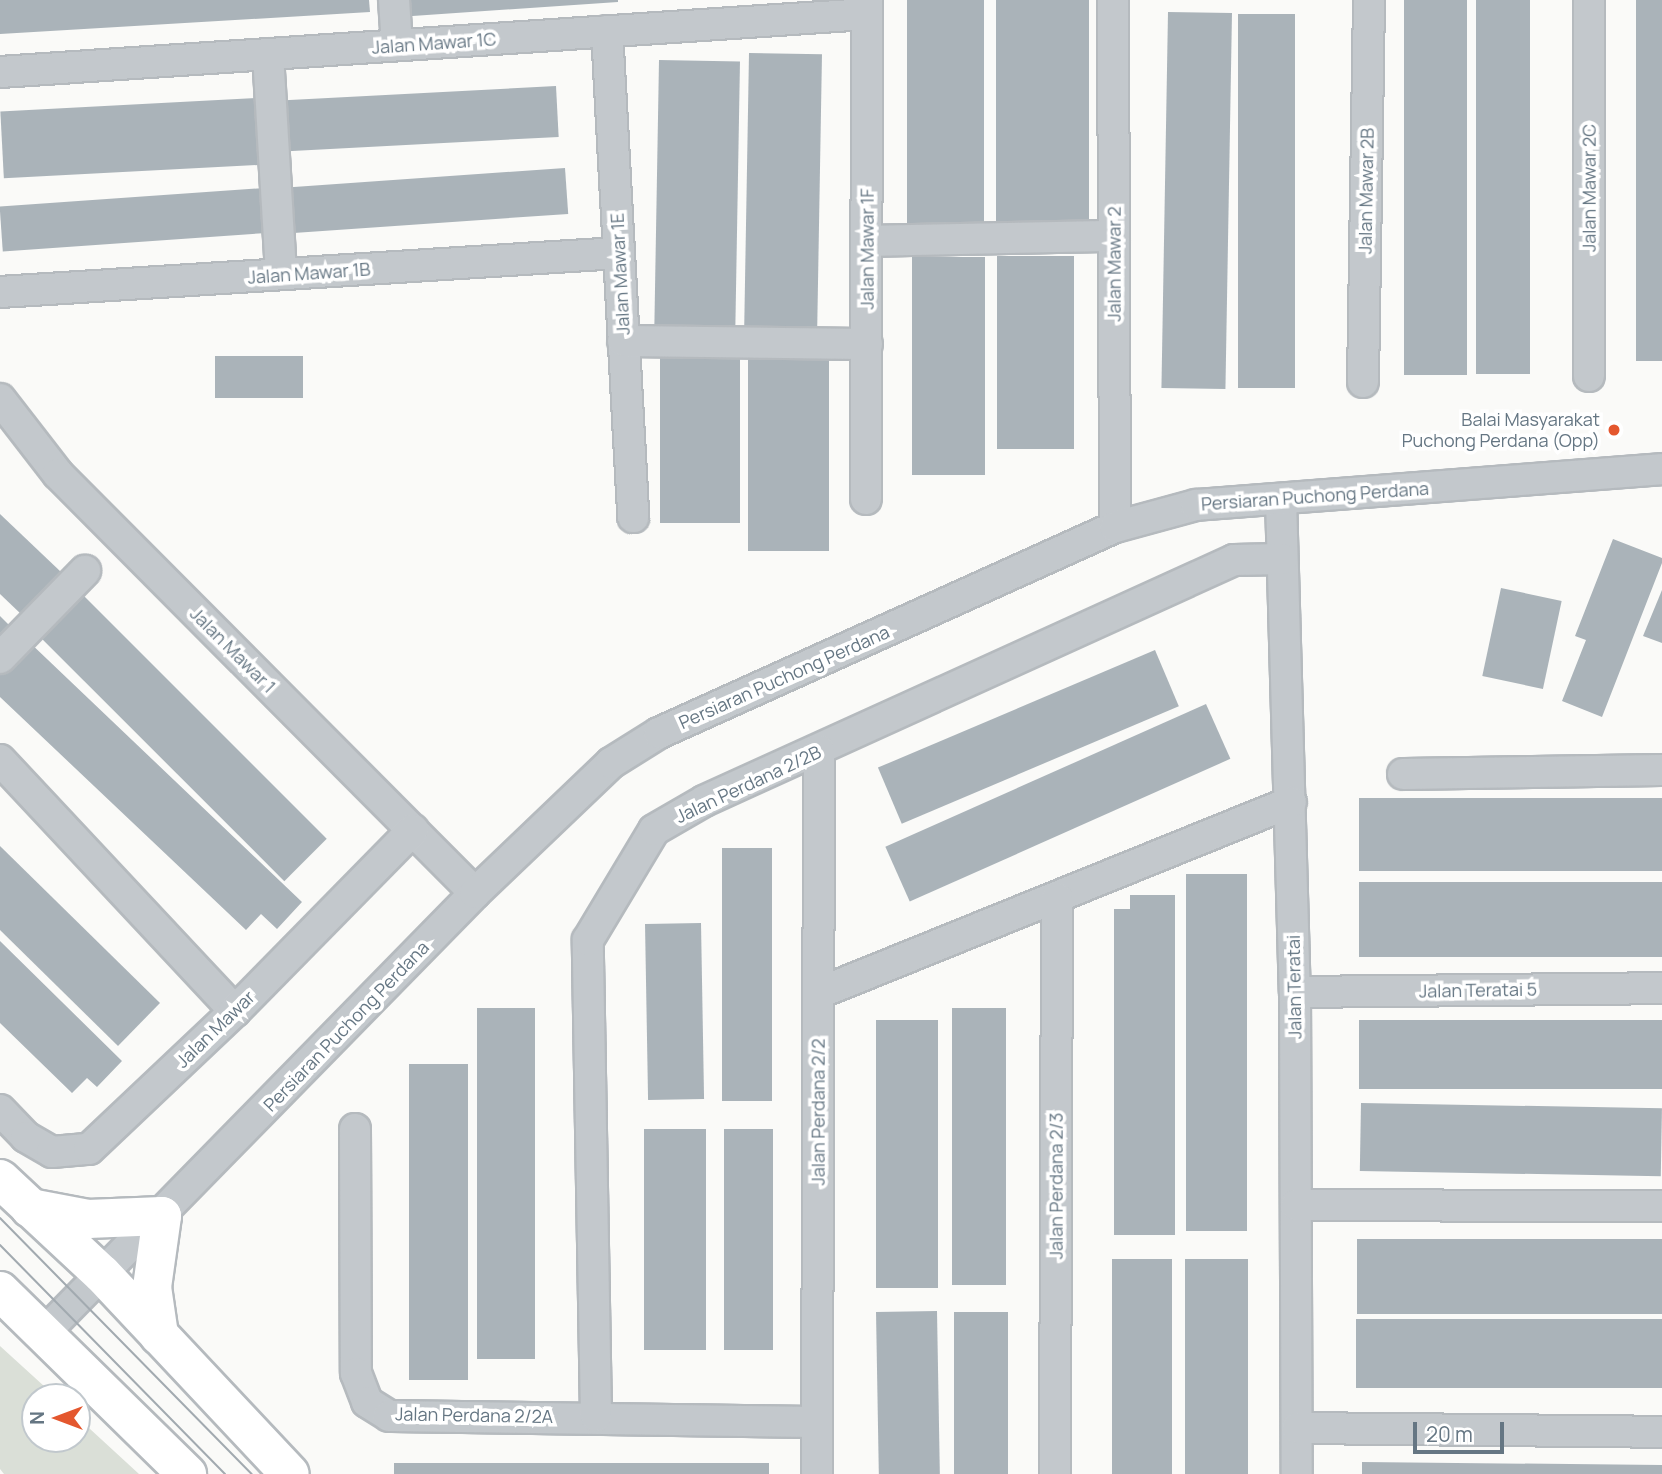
<!DOCTYPE html>
<html>
<head>
<meta charset="utf-8">
<style>
	body { margin:0 }
	#map { position:relative; width:1662px; height:1474px; overflow:hidden; background:#fafaf8; font-family:Manrope,sans-serif }
	div>[style] { position:absolute }
	[style*='--x'] { left:calc(var(--x)*1px); top:calc(var(--y)*1px); width:calc(var(--w)*1px); rotate:calc(var(--a)*1deg) }
	.green>* { inset:0; background:#dadfd7 }
	.building>* { inset:0; background:#aab3b9; transform-origin:0 0 }
	.roads { filter:drop-shadow(2px 0 #b5babe) drop-shadow(-2px 0 #b5babe) drop-shadow(0 2px #b5babe) drop-shadow(0 -2px #b5babe) }
	.minor>* { height:30px; margin:-15px; padding:0 15px; transform-origin:15px; border-radius:15px; background:#c3c8cc }
	.major>* { height:38px; margin:-19px; padding:0 19px; transform-origin:19px; border-radius:19px; background:#fff }
	.tram>* { height:2px; margin:-1px; padding:0 1px; transform-origin:1px; border-radius:1px; background:#a2aab0 }
	.dots>* { width:19px; height:19px; translate:-50% -50%; box-sizing:border-box; border:4px solid #fff; border-radius:50% }
	span { translate:-50% -50%; white-space:nowrap; text-align:center; line-height:1.15; -webkit-text-stroke:7px #fff; paint-order:stroke }
	.street-label { font-size:18px; color:#657683 }
	.poi-label { font-size:18px; color:#657683 }
	.right { translate:-100% -50%; text-align:right }
	.north { position:absolute; left:21px; top:1383px; width:70px; height:70px; box-sizing:border-box; background:#fff; border:2px solid #c1c8cd; border-radius:50%; rotate:270deg; font-size:19px; font-weight:700; line-height:28px; text-align:center; color:#657683 }
	.north::after { content:''; display:block; margin:auto; width:24px; height:32px; background:#e4572e; clip-path:polygon(50% 0,100% 100%,50% 72%,0 100%) }
	.scale { position:absolute; left:1413px; top:1422px; width:91px; height:32px; box-sizing:border-box; border:4px solid #657683; border-top:0; padding-left:9px; font-size:21px; line-height:24px; white-space:nowrap; color:#657683; -webkit-text-stroke:5px #fff; paint-order:stroke }
</style>
</head>
<body>
<div id="map">
	<div class="green">
		<div style="clip-path:polygon(0 1346px,56px 1397px,35px 1397px,35px 1439px,77px 1439px,77px 1417px,139px 1474px,4px 1474px,0 1469px)"></div>
	</div>
	<div class="building">
		<div style="clip-path:polygon(0 0,369px 0,370px 12px,0 34px)"></div>
		<div style="clip-path:polygon(397px 0,618px 0,618px 2px,398px 17px)"></div>
		<div style="left:907px;top:0;width:77px;height:235px"></div>
		<div style="left:996px;top:0;width:93px;height:233px"></div>
		<div style="left:1404px;top:0;width:63px;height:375px"></div>
		<div style="left:1476px;top:0;width:54px;height:374px"></div>
		<div style="left:1636px;top:0;width:26px;height:361px"></div>
		<div style="left:1168px;top:12px;width:64px;height:376px;rotate:1deg"></div>
		<div style="left:1238px;top:14px;width:57px;height:374px"></div>
		<div style="left:749px;top:53px;width:73px;height:281px;rotate:1deg"></div>
		<div style="left:659px;top:60px;width:81px;height:277px;rotate:1deg"></div>
		<div style="left:556px;top:86px;width:51px;height:281px;rotate:87deg"></div>
		<div style="left:256px;top:98px;width:67px;height:256px;rotate:87deg"></div>
		<div style="left:565px;top:168px;width:46px;height:286px;rotate:86deg"></div>
		<div style="left:264px;top:188px;width:45px;height:265px;rotate:86deg"></div>
		<div style="left:997px;top:256px;width:77px;height:193px"></div>
		<div style="left:912px;top:257px;width:73px;height:218px"></div>
		<div style="left:748px;top:354px;width:81px;height:197px"></div>
		<div style="left:215px;top:356px;width:88px;height:42px"></div>
		<div style="left:660px;top:357px;width:80px;height:166px"></div>
		<div style="clip-path:polygon(0 514px,61px 572px,22px 615px,0 594px)"></div>
		<div style="clip-path:polygon(1613px 539px,1662px 558px,1662px 563px,1602px 717px,1562px 701px,1586px 640px,1575px 636px)"></div>
		<div style="left:75px;top:587px;width:356px;height:60px;rotate:45deg"></div>
		<div style="left:1501px;top:588px;width:62px;height:90px;rotate:12deg"></div>
		<div style="clip-path:polygon(1662px 590px,1662px 643px,1643px 636px)"></div>
		<div style="clip-path:polygon(0 616px,9px 625px,0 634px)"></div>
		<div style="clip-path:polygon(26px 639px,302px 902px,277px 929px,261px 914px,246px 930px,0 697px,0 667px)"></div>
		<div style="left:1155px;top:650px;width:61px;height:301px;rotate:67deg"></div>
		<div style="left:1206px;top:704px;width:60px;height:351px;rotate:66deg"></div>
		<div style="left:1359px;top:798px;width:303px;height:73px"></div>
		<div style="clip-path:polygon(0 846px,160px 1003px,118px 1046px,0 930px)"></div>
		<div style="left:722px;top:848px;width:50px;height:253px"></div>
		<div style="left:1186px;top:874px;width:61px;height:357px"></div>
		<div style="left:1359px;top:882px;width:303px;height:75px"></div>
		<div style="clip-path:polygon(1130px 895px,1175px 895px,1175px 1235px,1114px 1235px,1114px 909px,1130px 909px)"></div>
		<div style="left:701px;top:923px;width:176px;height:56px;rotate:89deg"></div>
		<div style="clip-path:polygon(0 941px,122px 1061px,97px 1087px,87px 1078px,72px 1093px,0 1023px)"></div>
		<div style="left:477px;top:1008px;width:58px;height:351px"></div>
		<div style="left:1006px;top:1008px;width:277px;height:54px;rotate:90deg"></div>
		<div style="left:876px;top:1020px;width:62px;height:268px"></div>
		<div style="left:1359px;top:1020px;width:303px;height:69px"></div>
		<div style="left:409px;top:1064px;width:59px;height:316px"></div>
		<div style="left:1361px;top:1103px;width:301px;height:68px;rotate:1deg"></div>
		<div style="left:644px;top:1129px;width:62px;height:221px"></div>
		<div style="left:724px;top:1129px;width:49px;height:221px"></div>
		<div style="left:1357px;top:1239px;width:305px;height:75px"></div>
		<div style="left:1112px;top:1259px;width:60px;height:215px"></div>
		<div style="left:1248px;top:1259px;width:215px;height:63px;rotate:90deg"></div>
		<div style="left:937px;top:1311px;width:163px;height:61px;rotate:89deg"></div>
		<div style="left:954px;top:1312px;width:54px;height:162px"></div>
		<div style="left:1356px;top:1319px;width:306px;height:69px"></div>
		<div style="clip-path:polygon(1362px 1462px,1662px 1465px,1662px 1474px,1362px 1474px)"></div>
		<div style="left:769px;top:1463px;width:11px;height:375px;rotate:90deg"></div>
	</div>
	<div class="roads">
		<div class="minor">
			<div style="--x:394;--y:0;--w:45;--a:86.2"></div>
			<div style="--x:1113;--y:0;--w:527;--a:89.78"></div>
			<div style="--x:607;--y:31;--w:487;--a:86.9"></div>
			<div style="--x:268;--y:54;--w:220;--a:86.6"></div>
			<div style="--x:0;--y:72;--w:869;--a:-3.83"></div>
			<div style="--x:867;--y:241;--w:247;--a:-1.2"></div>
			<div style="--x:0;--y:292;--w:619;--a:-3.61"></div>
			<div style="--x:623;--y:341;--w:244;--a:0.7"></div>
			<div style="--x:1589;--y:376;--w:376;--a:-90"></div>
			<div style="--x:1363;--y:382;--w:382;--a:-89.1"></div>
			<div style="--x:0;--y:399;--w:95;--a:52.3"></div>
			<div style="--x:58;--y:474;--w:591;--a:45.14"></div>
			<div style="--x:866;--y:499;--w:499;--a:-89.9"></div>
			<div style="--x:1281;--y:499;--w:493;--a:88.4"></div>
			<div style="--x:1295;--y:992;--w:482;--a:89.8"></div>
			<div style="--x:0;--y:658;--w:122;--a:-45.7"></div>
			<div style="--x:0;--y:760;--w:344;--a:46.9"></div>
			<div style="--x:1403;--y:774;--w:259;--a:-0.9"></div>
			<div style="--x:1295;--y:992;--w:367;--a:-0.6"></div>
			<div style="--x:819;--y:993;--w:509;--a:-22.03"></div>
			<div style="--x:0;--y:1110;--w:37;--a:46"></div>
			<div style="--x:26;--y:1137;--w:30;--a:30"></div>
			<div style="--x:52;--y:1152;--w:37;--a:-5"></div>
			<div style="--x:89;--y:1149;--w:201;--a:-43.4"></div>
			<div style="--x:235;--y:1011;--w:254;--a:-45.5"></div>
			<div style="--x:355;--y:1129;--w:244;--a:89.8"></div>
			<div style="--x:356;--y:1373;--w:31;--a:69"></div>
			<div style="--x:367;--y:1402;--w:26;--a:32"></div>
			<div style="--x:389;--y:1416;--w:428;--a:0.8"></div>
			<div style="--x:1296;--y:1205;--w:366;--a:0.2"></div>
			<div style="--x:43;--y:1334;--w:617;--a:-45.59"></div>
			<div style="--x:475;--y:893;--w:188;--a:-43.7"></div>
			<div style="--x:611;--y:763;--w:57;--a:-32"></div>
			<div style="--x:659;--y:733;--w:500;--a:-24.31"></div>
			<div style="--x:1115;--y:527;--w:84;--a:-15.2"></div>
			<div style="--x:1196;--y:505;--w:467;--a:-4.4"></div>
			<div style="--x:596;--y:1416;--w:476;--a:-91"></div>
			<div style="--x:588;--y:940;--w:128;--a:-59"></div>
			<div style="--x:654;--y:830;--w:58;--a:-30.1"></div>
			<div style="--x:704;--y:801;--w:582;--a:-24.45"></div>
			<div style="--x:1234;--y:560;--w:48;--a:-1.2"></div>
			<div style="--x:1297;--y:1428;--w:365;--a:0.6"></div>
			<div style="--x:817;--y:1474;--w:724;--a:-89.84"></div>
			<div style="--x:1055;--y:1474;--w:576;--a:-89.8"></div>
		</div>
		<div class="major">
			<div style="--x:0;--y:1179;--w:139;--a:43"></div>
			<div style="--x:102;--y:1274;--w:274;--a:46.8"></div>
			<div style="--x:30;--y:1208;--w:59;--a:10.7"></div>
			<div style="--x:88;--y:1219;--w:74;--a:-2.3"></div>
			<div style="--x:162;--y:1216;--w:72;--a:98"></div>
			<div style="--x:152;--y:1287;--w:49;--a:81.7"></div>
			<div style="--x:0;--y:1291;--w:262;--a:44.4"></div>
		</div>
	</div>
	<div class="tram">
		<div style="--x:0;--y:1218;--w:359;--a:45.5"></div>
		<div style="--x:0;--y:1245;--w:321;--a:45.5"></div>
	</div>
	<div class="dots">
		<div style="left:1614px;top:430px;background:#e4572e"></div>
	</div>
	<div class="street-label">
		<span style="left:434px;top:43px;rotate:-4deg">Jalan Mawar 1C</span>
		<span style="left:1589px;top:188px;rotate:-90deg">Jalan Mawar 2C</span>
		<span style="left:1366px;top:191px;rotate:-89deg">Jalan Mawar 2B</span>
		<span style="left:867px;top:249px;rotate:-90deg">Jalan Mawar 1F</span>
		<span style="left:1114px;top:264px;rotate:-90deg">Jalan Mawar 2</span>
		<span style="left:309px;top:273px;rotate:-4deg">Jalan Mawar 1B</span>
		<span style="left:620px;top:274px;rotate:-93deg">Jalan Mawar 1E</span>
		<span style="left:1315px;top:496px;rotate:-4deg">Persiaran Puchong Perdana</span>
		<span style="left:233px;top:650px;rotate:45deg">Jalan Mawar 1</span>
		<span style="left:784px;top:677px;rotate:-24deg">Persiaran Puchong Perdana</span>
		<span style="left:748px;top:784px;rotate:-25deg">Jalan Perdana 2/2B</span>
		<span style="left:1294px;top:987px;rotate:-91deg">Jalan Teratai</span>
		<span style="left:1478px;top:990px;rotate:-1deg">Jalan Teratai 5</span>
		<span style="left:346px;top:1026px;rotate:-46deg">Persiaran Puchong Perdana</span>
		<span style="left:215px;top:1029px;rotate:-44deg">Jalan Mawar</span>
		<span style="left:818px;top:1112px;rotate:-90deg">Jalan Perdana 2/2</span>
		<span style="left:1056px;top:1186px;rotate:-90deg">Jalan Perdana 2/3</span>
		<span style="left:474px;top:1415px;rotate:1deg">Jalan Perdana 2/2A</span>
	</div>
	<div class="poi-label">
		<span class="right" style="left:1600px;top:430px">Balai Masyarakat<br>Puchong Perdana (Opp)</span>
	</div>
	<div class="north">N</div>
	<div class="scale">20 m</div>
</div>
</body>
</html>
